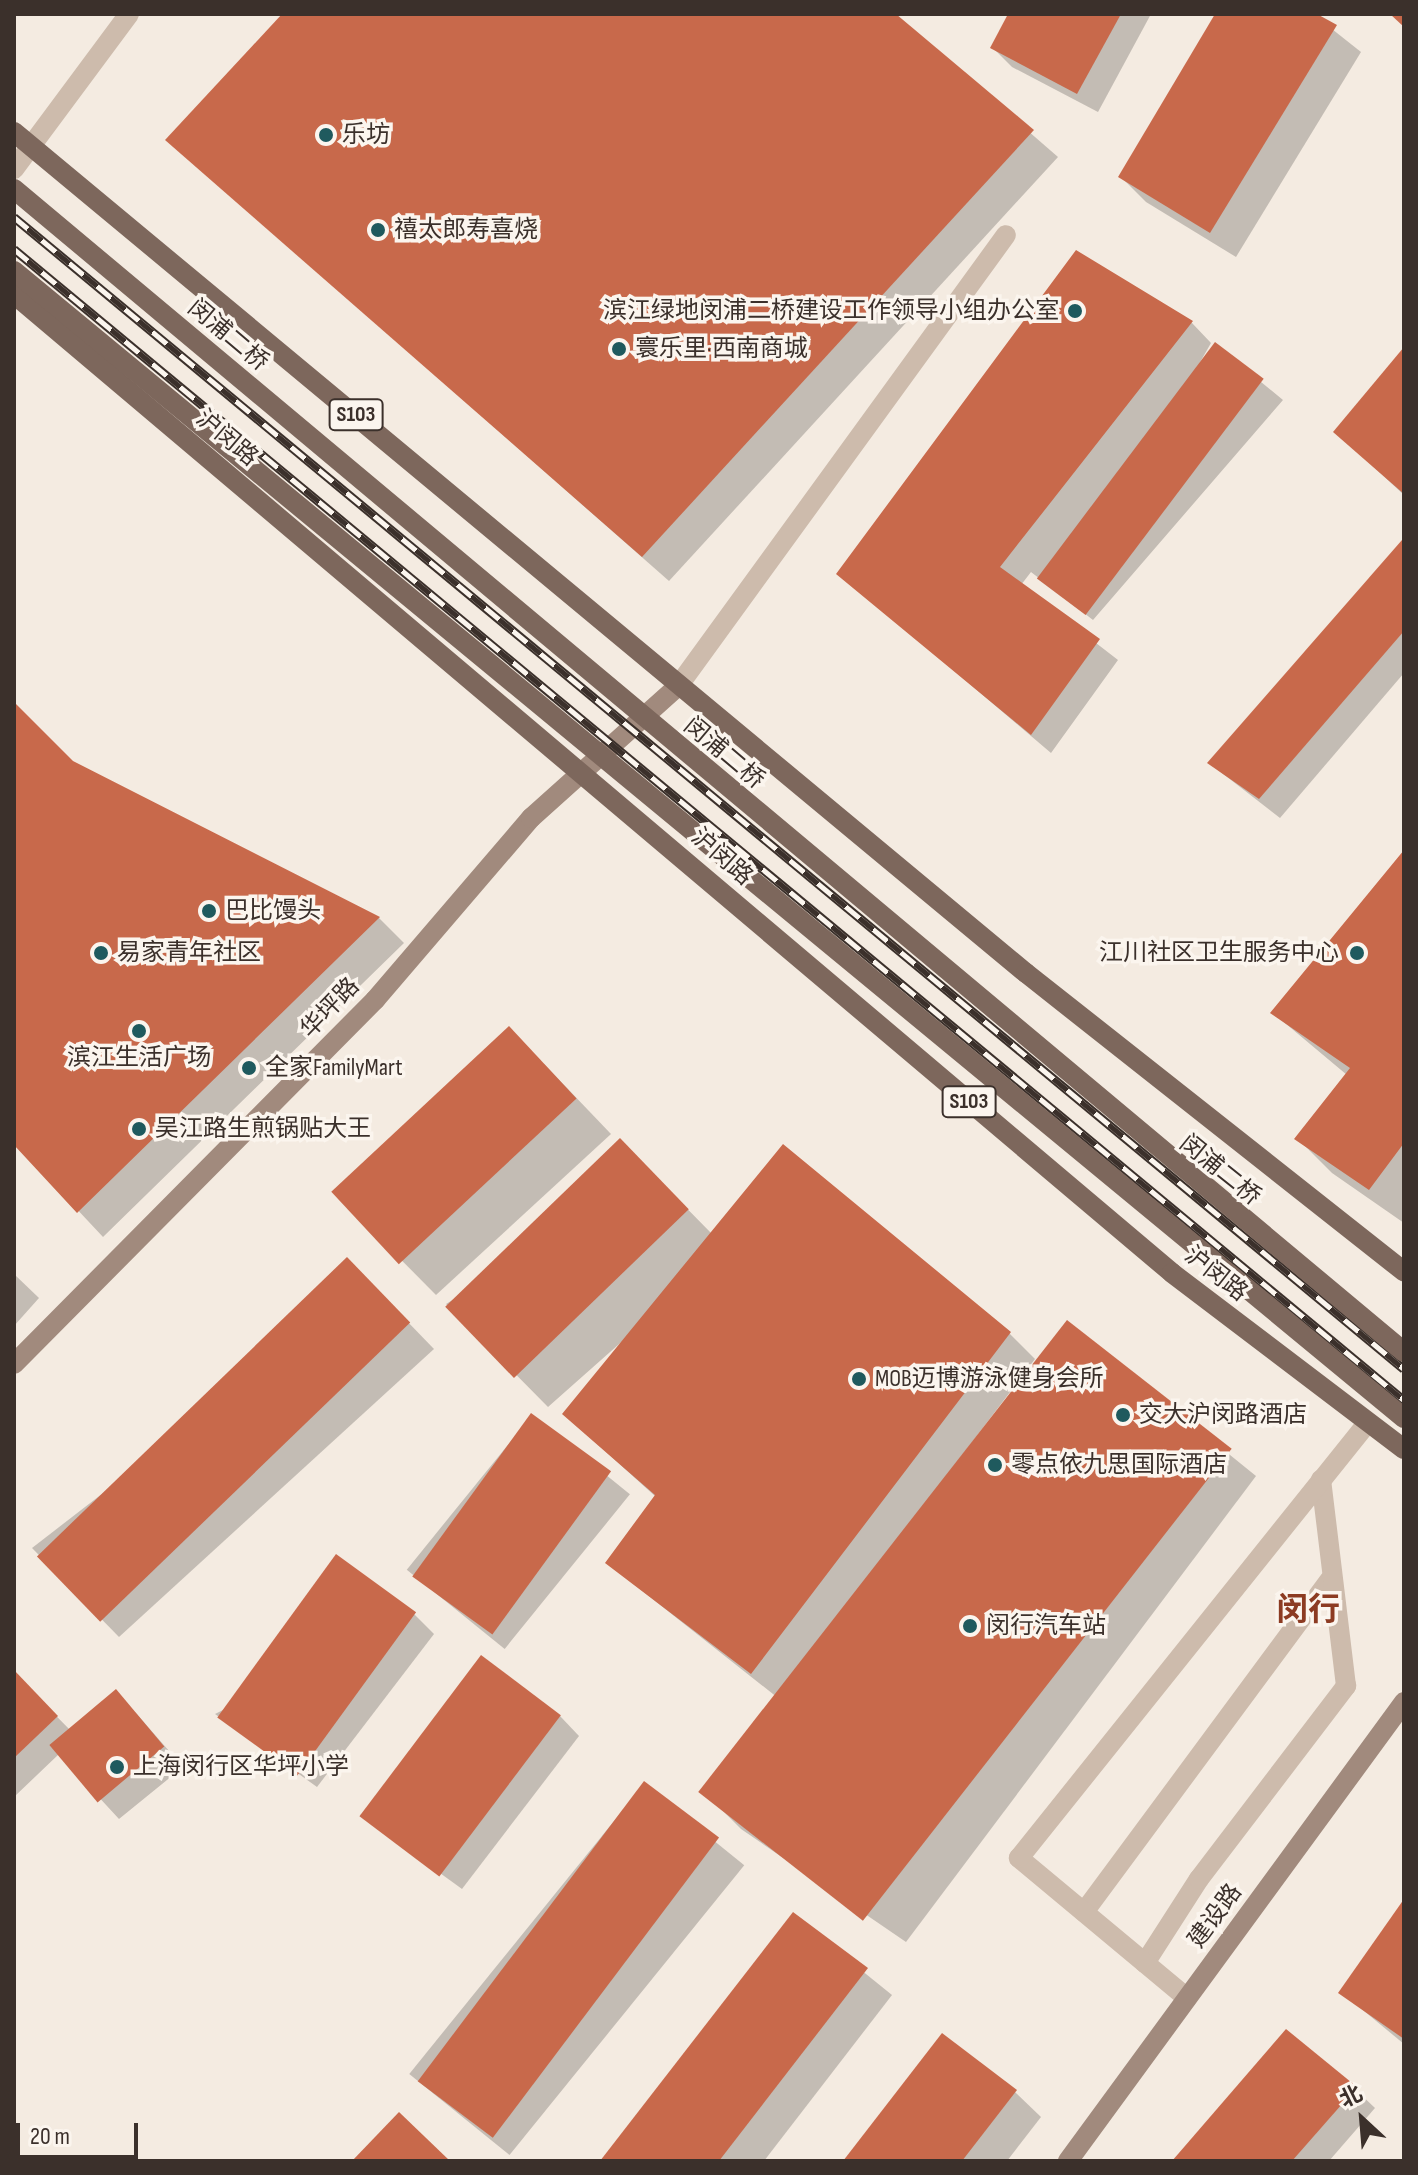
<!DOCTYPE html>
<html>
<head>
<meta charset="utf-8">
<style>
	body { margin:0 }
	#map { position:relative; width:1418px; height:2175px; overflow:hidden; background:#f4ebe1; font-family:"Sofia Sans Condensed","Noto Sans SC",sans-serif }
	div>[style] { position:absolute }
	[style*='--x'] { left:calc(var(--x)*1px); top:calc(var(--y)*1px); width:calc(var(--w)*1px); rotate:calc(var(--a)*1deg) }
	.shadow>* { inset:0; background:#0003; transform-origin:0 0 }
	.building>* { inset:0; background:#c8694b; transform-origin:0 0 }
	.lane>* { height:20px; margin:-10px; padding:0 10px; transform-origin:10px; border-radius:10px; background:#cdbbac }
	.street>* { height:20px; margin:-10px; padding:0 10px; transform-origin:10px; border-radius:10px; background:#cdbbac }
	.secondary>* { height:20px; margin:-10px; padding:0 10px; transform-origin:10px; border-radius:10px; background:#a18a7d }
	.primary>* { height:20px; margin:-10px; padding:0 10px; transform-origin:10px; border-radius:10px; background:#7d675c }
	.rail>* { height:9px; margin-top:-4.5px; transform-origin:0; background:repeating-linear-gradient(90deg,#fbf5ee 0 18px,#3b302b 0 36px); box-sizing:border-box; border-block:2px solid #3b302b }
	.primary-bridge>* { height:20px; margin:-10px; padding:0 10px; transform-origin:10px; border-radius:10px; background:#7d675c }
	.dots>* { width:22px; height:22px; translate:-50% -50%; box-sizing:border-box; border:4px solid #fbf5ee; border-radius:50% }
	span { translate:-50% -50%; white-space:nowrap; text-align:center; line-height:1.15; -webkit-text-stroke:7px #fbf5ee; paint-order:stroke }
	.shield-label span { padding:2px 6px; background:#fbf5ee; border:2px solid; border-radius:6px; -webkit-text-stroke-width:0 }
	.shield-label { font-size:22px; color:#3b302b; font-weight:700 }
	.poi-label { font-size:24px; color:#3b302b }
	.left { translate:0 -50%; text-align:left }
	.right { translate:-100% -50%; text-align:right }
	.street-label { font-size:24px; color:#3b302b }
	.district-label { font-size:32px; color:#8c3b22; font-weight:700 }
	.frame { position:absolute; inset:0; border:16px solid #3b302b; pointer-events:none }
	.north { position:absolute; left:1322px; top:2079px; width:80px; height:80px; -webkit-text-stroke:6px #fbf5ee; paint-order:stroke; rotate:334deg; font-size:22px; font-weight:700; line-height:32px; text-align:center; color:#3b302b }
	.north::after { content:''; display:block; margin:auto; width:28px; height:36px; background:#3b302b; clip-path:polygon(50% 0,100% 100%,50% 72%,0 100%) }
	.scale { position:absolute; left:16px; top:2123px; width:122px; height:36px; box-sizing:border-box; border:4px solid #3b302b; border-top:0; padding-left:10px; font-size:24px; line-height:28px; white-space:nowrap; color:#3b302b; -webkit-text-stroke:6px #fbf5ee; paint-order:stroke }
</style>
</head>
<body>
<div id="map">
	<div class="shadow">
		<div style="clip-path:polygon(285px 14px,893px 14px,1058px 157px,669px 581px,168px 140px)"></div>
		<div style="clip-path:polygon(1011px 14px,1151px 14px,1098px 112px,1012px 67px,992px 47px)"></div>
		<div style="clip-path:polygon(1217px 14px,1313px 14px,1361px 52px,1236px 257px,1146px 202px,1120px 176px)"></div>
		<div style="clip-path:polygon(1077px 253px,1192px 323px,1211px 343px,1199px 364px,1216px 345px,1283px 400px,1093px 620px,1031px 572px,1021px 585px,1118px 660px,1051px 753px,839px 573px)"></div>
		<div style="clip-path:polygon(1404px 350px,1404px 495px,1336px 432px)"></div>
		<div style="clip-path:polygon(1402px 543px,1404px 673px,1280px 818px,1209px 763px)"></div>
		<div style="clip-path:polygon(14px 705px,72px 763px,379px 918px,404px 943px,103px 1237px,14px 1142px)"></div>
		<div style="clip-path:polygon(1404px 853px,1404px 1223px,1332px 1173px,1297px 1138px,1347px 1075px,1273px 1013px)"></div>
		<div style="clip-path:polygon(544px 1064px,611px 1134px,436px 1295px,334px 1192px)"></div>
		<div style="clip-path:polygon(655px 1176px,712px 1234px,1009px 1333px,1035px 1359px,778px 1698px,607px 1563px,656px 1497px,564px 1414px,627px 1337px,548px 1407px,446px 1304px)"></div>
		<div style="clip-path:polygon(14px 1274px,39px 1298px,14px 1326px)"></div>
		<div style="clip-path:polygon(372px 1285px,434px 1349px,119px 1637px,32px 1548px)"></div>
		<div style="clip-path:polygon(1067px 1323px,1256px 1476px,906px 1942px,741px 1829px,715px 1803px)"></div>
		<div style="left:532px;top:1415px;width:126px;height:199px;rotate:39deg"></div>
		<div style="clip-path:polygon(414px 1614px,434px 1634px,317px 1787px,215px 1714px)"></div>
		<div style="clip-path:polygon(14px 1673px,71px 1731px,135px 1712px,183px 1767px,119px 1819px,59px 1754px,14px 1797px)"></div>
		<div style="clip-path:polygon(560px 1716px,579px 1736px,462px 1889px,360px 1815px)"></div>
		<div style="left:644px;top:1784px;width:129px;height:373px;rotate:39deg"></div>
		<div style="clip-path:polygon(1404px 1902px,1404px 2044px,1341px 1992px)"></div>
		<div style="clip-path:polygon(793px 1915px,892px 1995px,764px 2161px,602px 2161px)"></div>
		<div style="clip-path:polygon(1355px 2089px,1375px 2108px,1329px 2161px,1175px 2161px)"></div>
		<div style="clip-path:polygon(1015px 2092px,1041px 2117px,1007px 2161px,845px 2161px)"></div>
	</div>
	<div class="building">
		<div style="clip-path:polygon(282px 14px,896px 14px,1034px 130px,642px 557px,165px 140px)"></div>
		<div style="clip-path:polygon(1008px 14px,1121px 14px,1077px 94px,990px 48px)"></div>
		<div style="clip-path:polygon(1215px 14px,1317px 14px,1337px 25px,1210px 233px,1118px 177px)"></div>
		<div style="clip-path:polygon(1390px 14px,1404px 14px,1404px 27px)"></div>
		<div style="clip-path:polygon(1076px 250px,1193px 321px,1000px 567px,1100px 639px,1031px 735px,836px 574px)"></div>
		<div style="left:1215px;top:342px;width:61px;height:296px;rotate:37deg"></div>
		<div style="clip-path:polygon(1404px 347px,1404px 494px,1333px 432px)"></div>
		<div style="clip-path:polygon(1402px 540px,1404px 631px,1259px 799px,1207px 763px)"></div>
		<div style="clip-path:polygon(14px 702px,73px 761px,380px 917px,77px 1213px,14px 1145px)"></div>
		<div style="clip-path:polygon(1404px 850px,1404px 1143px,1369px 1190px,1294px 1139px,1350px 1068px,1270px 1013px)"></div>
		<div style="left:509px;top:1026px;width:99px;height:243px;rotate:47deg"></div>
		<div style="left:620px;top:1138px;width:99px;height:243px;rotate:46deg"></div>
		<div style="clip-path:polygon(783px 1144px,1011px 1332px,751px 1674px,605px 1563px,655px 1495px,562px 1414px)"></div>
		<div style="left:347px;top:1257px;width:91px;height:431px;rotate:46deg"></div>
		<div style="left:1067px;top:1320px;width:209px;height:599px;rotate:38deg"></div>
		<div style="left:531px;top:1413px;width:99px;height:202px;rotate:36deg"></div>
		<div style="left:336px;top:1554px;width:99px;height:202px;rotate:36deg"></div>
		<div style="left:481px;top:1655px;width:100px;height:202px;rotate:37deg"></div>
		<div style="clip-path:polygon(14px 1670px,58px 1716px,14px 1758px)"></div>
		<div style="left:116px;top:1689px;width:75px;height:87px;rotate:50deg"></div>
		<div style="left:644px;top:1781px;width:94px;height:376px;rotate:37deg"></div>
		<div style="clip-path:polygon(1404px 1899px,1404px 2039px,1338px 1993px)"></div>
		<div style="clip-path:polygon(793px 1912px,868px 1968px,719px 2161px,600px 2161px)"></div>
		<div style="clip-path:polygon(1286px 2029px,1357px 2087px,1292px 2161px,1172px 2161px)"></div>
		<div style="clip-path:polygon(942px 2033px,1017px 2090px,962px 2161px,843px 2161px)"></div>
		<div style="clip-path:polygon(399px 2112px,450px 2161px,352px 2161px)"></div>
	</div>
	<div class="lane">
		<div style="--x:1084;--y:1912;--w:413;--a:-53.5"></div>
		<div style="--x:1145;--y:1963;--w:100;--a:-57.3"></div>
		<div style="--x:1199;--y:1879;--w:243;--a:-52.7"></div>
		<div style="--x:1346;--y:1686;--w:208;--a:-96.9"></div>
		<div style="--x:1187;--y:1998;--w:219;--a:-140.2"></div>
		<div style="--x:1019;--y:1858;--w:558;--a:-51.32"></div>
	</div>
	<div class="street">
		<div style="--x:14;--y:169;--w:193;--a:-53.4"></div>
		<div style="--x:679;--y:685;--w:556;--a:-54"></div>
	</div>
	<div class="secondary">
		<div style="--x:14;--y:1364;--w:513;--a:-45.24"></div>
		<div style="--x:375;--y:1000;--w:240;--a:-49.4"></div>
		<div style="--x:531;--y:818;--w:199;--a:-41.9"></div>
		<div style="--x:1068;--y:2161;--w:569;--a:-53.79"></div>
	</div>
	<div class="primary">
		<div style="--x:14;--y:132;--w:1316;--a:39.73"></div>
		<div style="--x:1026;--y:973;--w:482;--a:38.3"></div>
		<div style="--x:14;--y:294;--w:1516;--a:40.21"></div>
		<div style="--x:1172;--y:1273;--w:291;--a:37.2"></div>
	</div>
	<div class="rail">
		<div style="--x:14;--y:217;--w:1805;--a:39.65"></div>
		<div style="--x:14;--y:249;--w:1805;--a:39.63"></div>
	</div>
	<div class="primary-bridge">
		<div style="--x:14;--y:189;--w:1812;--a:39.92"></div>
		<div style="--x:14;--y:271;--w:1802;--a:39.53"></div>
	</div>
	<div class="dots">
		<div style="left:326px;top:135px;background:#1f5a5e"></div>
		<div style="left:378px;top:230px;background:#1f5a5e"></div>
		<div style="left:1075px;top:311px;background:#1f5a5e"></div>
		<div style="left:619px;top:349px;background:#1f5a5e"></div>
		<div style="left:209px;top:911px;background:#1f5a5e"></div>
		<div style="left:101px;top:953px;background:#1f5a5e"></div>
		<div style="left:1357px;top:953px;background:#1f5a5e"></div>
		<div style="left:139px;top:1031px;background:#1f5a5e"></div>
		<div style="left:249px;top:1068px;background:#1f5a5e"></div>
		<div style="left:139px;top:1129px;background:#1f5a5e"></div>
		<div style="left:859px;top:1379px;background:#1f5a5e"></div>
		<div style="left:1123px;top:1415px;background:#1f5a5e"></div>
		<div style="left:995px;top:1465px;background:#1f5a5e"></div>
		<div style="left:970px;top:1626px;background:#1f5a5e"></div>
		<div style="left:117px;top:1767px;background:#1f5a5e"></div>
	</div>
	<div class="shield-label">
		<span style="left:356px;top:415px">S103</span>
		<span style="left:969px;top:1102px">S103</span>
	</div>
	<div class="poi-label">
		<span class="left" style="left:342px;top:135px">乐坊</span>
		<span class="left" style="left:394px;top:230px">禧太郎寿喜烧</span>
		<span class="right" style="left:1059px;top:311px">滨江绿地闵浦二桥建设工作领导小组办公室</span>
		<span class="left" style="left:635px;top:349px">寰乐里·西南商城</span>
		<span class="left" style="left:225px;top:911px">巴比馒头</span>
		<span class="left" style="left:117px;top:953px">易家青年社区</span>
		<span class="right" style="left:1339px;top:953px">江川社区卫生服务中心</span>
		<span style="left:139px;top:1058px">滨江生活广场</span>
		<span class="left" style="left:265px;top:1068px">全家FamilyMart</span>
		<span class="left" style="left:155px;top:1129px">吴江路生煎锅贴大王</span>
		<span class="left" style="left:875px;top:1379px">MOB迈博游泳健身会所</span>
		<span class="left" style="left:1139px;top:1415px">交大沪闵路酒店</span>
		<span class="left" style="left:1011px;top:1465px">零点依九思国际酒店</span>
		<span class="left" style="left:986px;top:1626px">闵行汽车站</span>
		<span class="left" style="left:133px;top:1767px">上海闵行区华坪小学</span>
	</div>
	<div class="street-label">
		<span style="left:228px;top:335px;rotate:40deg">闵浦二桥</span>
		<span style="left:227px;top:438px;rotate:40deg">沪闵路</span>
		<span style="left:724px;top:753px;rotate:40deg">闵浦二桥</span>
		<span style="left:722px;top:857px;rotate:41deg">沪闵路</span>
		<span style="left:330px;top:1008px;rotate:-46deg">华坪路</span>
		<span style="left:1220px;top:1170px;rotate:39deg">闵浦二桥</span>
		<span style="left:1216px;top:1274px;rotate:38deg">沪闵路</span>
		<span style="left:1215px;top:1916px;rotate:-54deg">建设路</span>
	</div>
	<div class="district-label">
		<span style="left:1308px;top:1611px">闵行</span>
	</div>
	<div class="frame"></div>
	<div class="north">北</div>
	<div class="scale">20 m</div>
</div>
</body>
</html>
